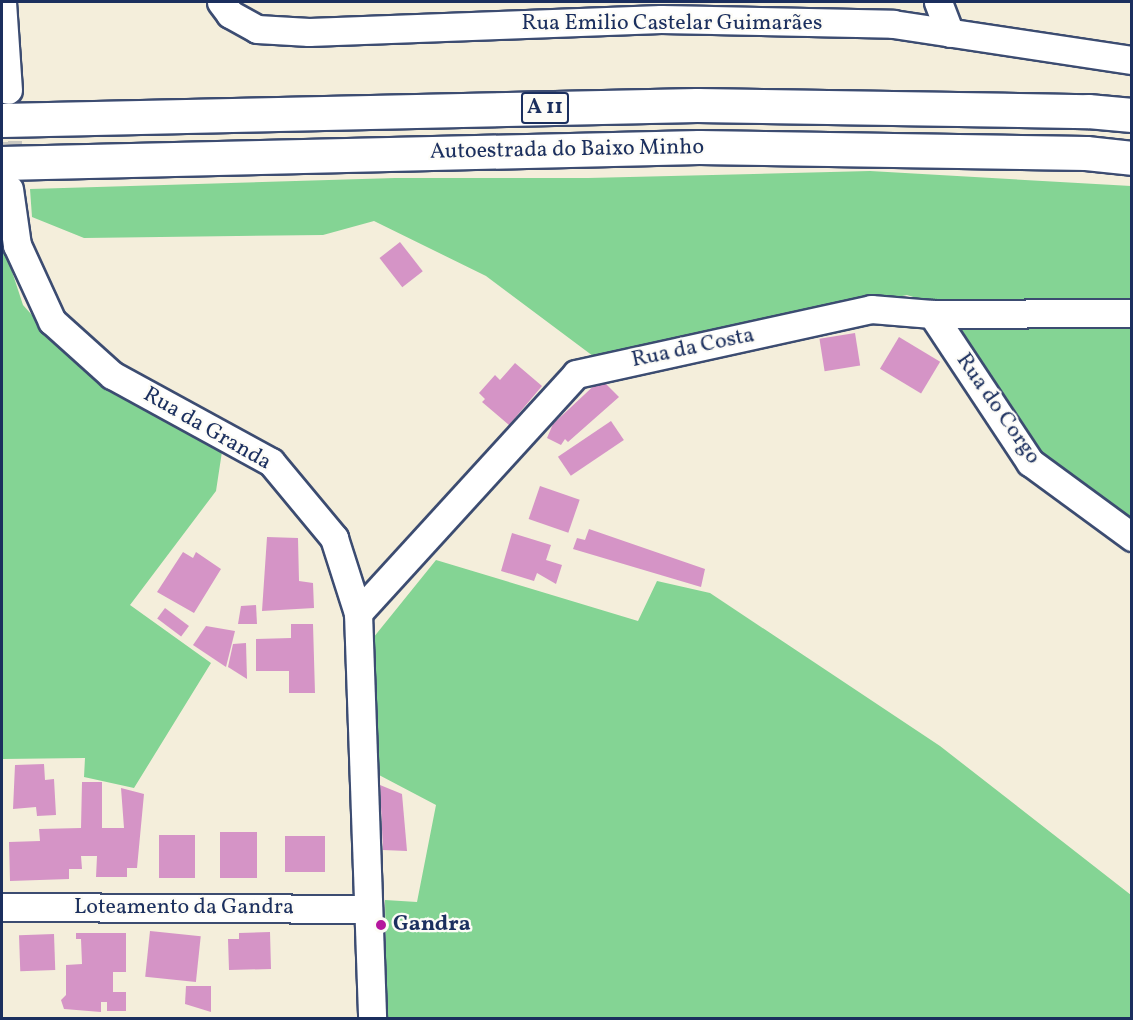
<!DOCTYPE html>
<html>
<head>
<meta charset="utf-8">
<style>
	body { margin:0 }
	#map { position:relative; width:1133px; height:1020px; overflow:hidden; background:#f4eedb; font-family:Vollkorn,serif }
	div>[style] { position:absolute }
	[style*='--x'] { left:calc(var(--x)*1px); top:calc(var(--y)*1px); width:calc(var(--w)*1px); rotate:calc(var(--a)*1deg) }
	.green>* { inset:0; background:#84d494 }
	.building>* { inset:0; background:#d594c6; transform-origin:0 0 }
	.minor-tunnel>* { height:27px; margin-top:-13.5px; transform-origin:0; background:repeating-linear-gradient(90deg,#c9c8c2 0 27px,transparent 0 41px) }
	.roads { filter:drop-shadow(2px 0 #3c4c71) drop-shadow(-2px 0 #3c4c71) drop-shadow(0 2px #3c4c71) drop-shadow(0 -2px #3c4c71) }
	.minor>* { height:27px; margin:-13.5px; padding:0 13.5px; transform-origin:13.5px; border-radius:13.5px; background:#fff }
	.highway>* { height:33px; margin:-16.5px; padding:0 16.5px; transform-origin:16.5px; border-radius:16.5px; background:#fff }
	.dots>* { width:16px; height:16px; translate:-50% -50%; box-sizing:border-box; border:3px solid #fdfcf7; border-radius:50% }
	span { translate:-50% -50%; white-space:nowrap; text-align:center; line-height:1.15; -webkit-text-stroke:4.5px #fdfcf7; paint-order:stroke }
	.shield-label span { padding:2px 4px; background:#fdfcf7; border:2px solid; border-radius:4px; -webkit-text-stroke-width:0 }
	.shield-label { font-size:21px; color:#1b2f5e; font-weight:700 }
	.street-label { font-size:22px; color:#1b2f5e }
	.poi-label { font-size:22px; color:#1b2f5e; font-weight:700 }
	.left { translate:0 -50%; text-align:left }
	.frame { position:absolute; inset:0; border:3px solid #1b2f5e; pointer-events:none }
</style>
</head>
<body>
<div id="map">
	<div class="green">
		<div style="clip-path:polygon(870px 171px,1131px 186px,1131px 523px,1040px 459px,938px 305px,907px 295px,597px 359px,486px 276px,374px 221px,323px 235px,84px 238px,32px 217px,30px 189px,395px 178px,588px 178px)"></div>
		<div style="clip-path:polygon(2px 241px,23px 305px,72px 360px,148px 407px,223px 445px,216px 491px,130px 605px,211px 663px,134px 788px,84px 777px,85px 758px,2px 759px)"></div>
		<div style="clip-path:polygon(436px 560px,638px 621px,657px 581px,710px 593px,940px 746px,1131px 895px,1131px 1018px,387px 1018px,385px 900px,417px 902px,436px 805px,379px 775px,369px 643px)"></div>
	</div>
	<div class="building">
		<div style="left:400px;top:242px;width:37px;height:26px;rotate:52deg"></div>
		<div style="left:855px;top:333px;width:33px;height:36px;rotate:81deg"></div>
		<div style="left:899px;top:337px;width:48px;height:37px;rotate:31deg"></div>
		<div style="clip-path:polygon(515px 363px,542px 386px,509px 425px,482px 402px,485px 399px,479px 393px,495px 375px,500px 380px)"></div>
		<div style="clip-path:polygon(601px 379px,619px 397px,568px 442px,565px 439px,561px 445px,547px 438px,553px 424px)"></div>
		<div style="left:611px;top:421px;width:23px;height:64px;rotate:56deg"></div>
		<div style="left:540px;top:486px;width:42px;height:35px;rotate:19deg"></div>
		<div style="clip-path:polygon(589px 529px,705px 569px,701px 587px,573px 549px,577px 538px,585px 540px)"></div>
		<div style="clip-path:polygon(512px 533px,551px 545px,546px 560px,562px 565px,556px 584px,537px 573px,534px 581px,501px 571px)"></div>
		<div style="clip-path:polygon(267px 537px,298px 538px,299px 581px,313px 583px,314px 608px,262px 611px)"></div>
		<div style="clip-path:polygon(183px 552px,193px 558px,196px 552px,221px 569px,194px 613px,157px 592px)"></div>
		<div style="clip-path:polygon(256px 605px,257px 624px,238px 624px,241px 606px)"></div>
		<div style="left:165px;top:608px;width:30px;height:13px;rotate:37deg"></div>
		<div style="clip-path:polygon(291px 624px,313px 624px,315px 693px,289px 693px,289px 671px,256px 671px,256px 639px,291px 638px)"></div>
		<div style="clip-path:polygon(206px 626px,235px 631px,226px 667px,193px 645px)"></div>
		<div style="clip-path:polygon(246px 643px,247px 679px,228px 667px,233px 644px)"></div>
		<div style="clip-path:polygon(44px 764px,45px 780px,54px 779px,56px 815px,37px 816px,36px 807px,13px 809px,15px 765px)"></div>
		<div style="clip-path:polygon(82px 782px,102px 782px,102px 828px,124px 828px,121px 788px,144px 794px,137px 868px,127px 868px,127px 877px,96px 877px,97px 856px,81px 856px,82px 869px,69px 869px,69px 879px,10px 881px,9px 842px,40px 841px,39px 829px,81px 828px)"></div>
		<div style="clip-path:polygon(380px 785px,402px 794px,407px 851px,383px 850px)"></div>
		<div style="left:220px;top:832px;width:37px;height:46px"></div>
		<div style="left:159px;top:835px;width:36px;height:43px"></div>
		<div style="left:285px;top:836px;width:40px;height:36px"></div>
		<div style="left:150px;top:931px;width:51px;height:46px;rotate:6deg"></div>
		<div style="clip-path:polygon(270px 932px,271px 969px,229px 970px,228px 939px,239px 939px,239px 933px)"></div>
		<div style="clip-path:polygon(76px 933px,126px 933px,126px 972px,113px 972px,113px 992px,126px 992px,126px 1011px,107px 1011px,107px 1002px,101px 1002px,101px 1012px,64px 1009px,61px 1000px,66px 995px,66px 965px,82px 964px,81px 939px,76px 939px)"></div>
		<div style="left:54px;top:934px;width:36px;height:35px;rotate:88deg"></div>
		<div style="clip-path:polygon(186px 986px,211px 986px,211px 1012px,185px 1004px)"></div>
	</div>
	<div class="minor-tunnel">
		<div style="--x:8;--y:100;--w:82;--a:89.3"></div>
	</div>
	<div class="roads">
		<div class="minor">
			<div style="--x:2;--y:2;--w:88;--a:86.1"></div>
			<div style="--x:221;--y:2;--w:15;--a:53"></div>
			<div style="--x:230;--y:14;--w:31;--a:29"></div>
			<div style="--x:257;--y:29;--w:52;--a:3.3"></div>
			<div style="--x:309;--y:32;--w:352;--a:-2.1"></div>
			<div style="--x:661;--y:19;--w:232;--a:1.2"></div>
			<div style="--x:893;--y:24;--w:242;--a:8.6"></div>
			<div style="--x:938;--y:2;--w:33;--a:69"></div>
			<div style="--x:9;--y:189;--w:57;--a:81.9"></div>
			<div style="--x:17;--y:245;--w:84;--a:65.3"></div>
			<div style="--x:52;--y:321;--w:81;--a:42"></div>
			<div style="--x:112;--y:375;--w:181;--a:28.7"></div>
			<div style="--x:271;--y:462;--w:99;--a:50.3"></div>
			<div style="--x:334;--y:538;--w:79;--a:72.3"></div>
			<div style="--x:358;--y:613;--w:405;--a:88"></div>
			<div style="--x:932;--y:314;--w:178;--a:56.5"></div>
			<div style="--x:1030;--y:462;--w:127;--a:36.3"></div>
			<div style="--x:358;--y:613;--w:323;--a:-47.6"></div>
			<div style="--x:576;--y:374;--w:302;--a:-12.4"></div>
			<div style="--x:871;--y:309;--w:61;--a:4.7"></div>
			<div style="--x:932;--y:314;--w:200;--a:-0.3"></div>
			<div style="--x:2;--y:907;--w:365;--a:0.3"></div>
		</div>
		<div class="highway">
			<div style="--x:2;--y:120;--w:695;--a:-1.24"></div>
			<div style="--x:697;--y:105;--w:391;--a:0.9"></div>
			<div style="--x:1088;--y:111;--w:44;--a:5.2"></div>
			<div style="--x:2;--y:163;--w:697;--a:-1.32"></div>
			<div style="--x:699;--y:147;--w:387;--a:0.9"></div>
			<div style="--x:1086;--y:153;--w:46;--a:6.2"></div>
		</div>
	</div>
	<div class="dots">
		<div style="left:381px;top:925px;background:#b5179e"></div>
	</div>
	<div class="shield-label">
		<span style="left:545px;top:108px">A 11</span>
	</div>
	<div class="street-label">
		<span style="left:672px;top:24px">Rua Emilio Castelar Guimarães</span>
		<span style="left:567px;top:150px;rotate:-1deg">Autoestrada do Baixo Minho</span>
		<span style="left:693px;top:348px;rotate:-12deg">Rua da Costa</span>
		<span style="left:998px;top:409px;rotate:55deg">Rua do Corgo</span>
		<span style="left:207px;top:429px;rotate:30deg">Rua da Granda</span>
		<span style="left:184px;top:908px">Loteamento da Gandra</span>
	</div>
	<div class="poi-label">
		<span class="left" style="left:393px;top:925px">Gandra</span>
	</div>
	<div class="frame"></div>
</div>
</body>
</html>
